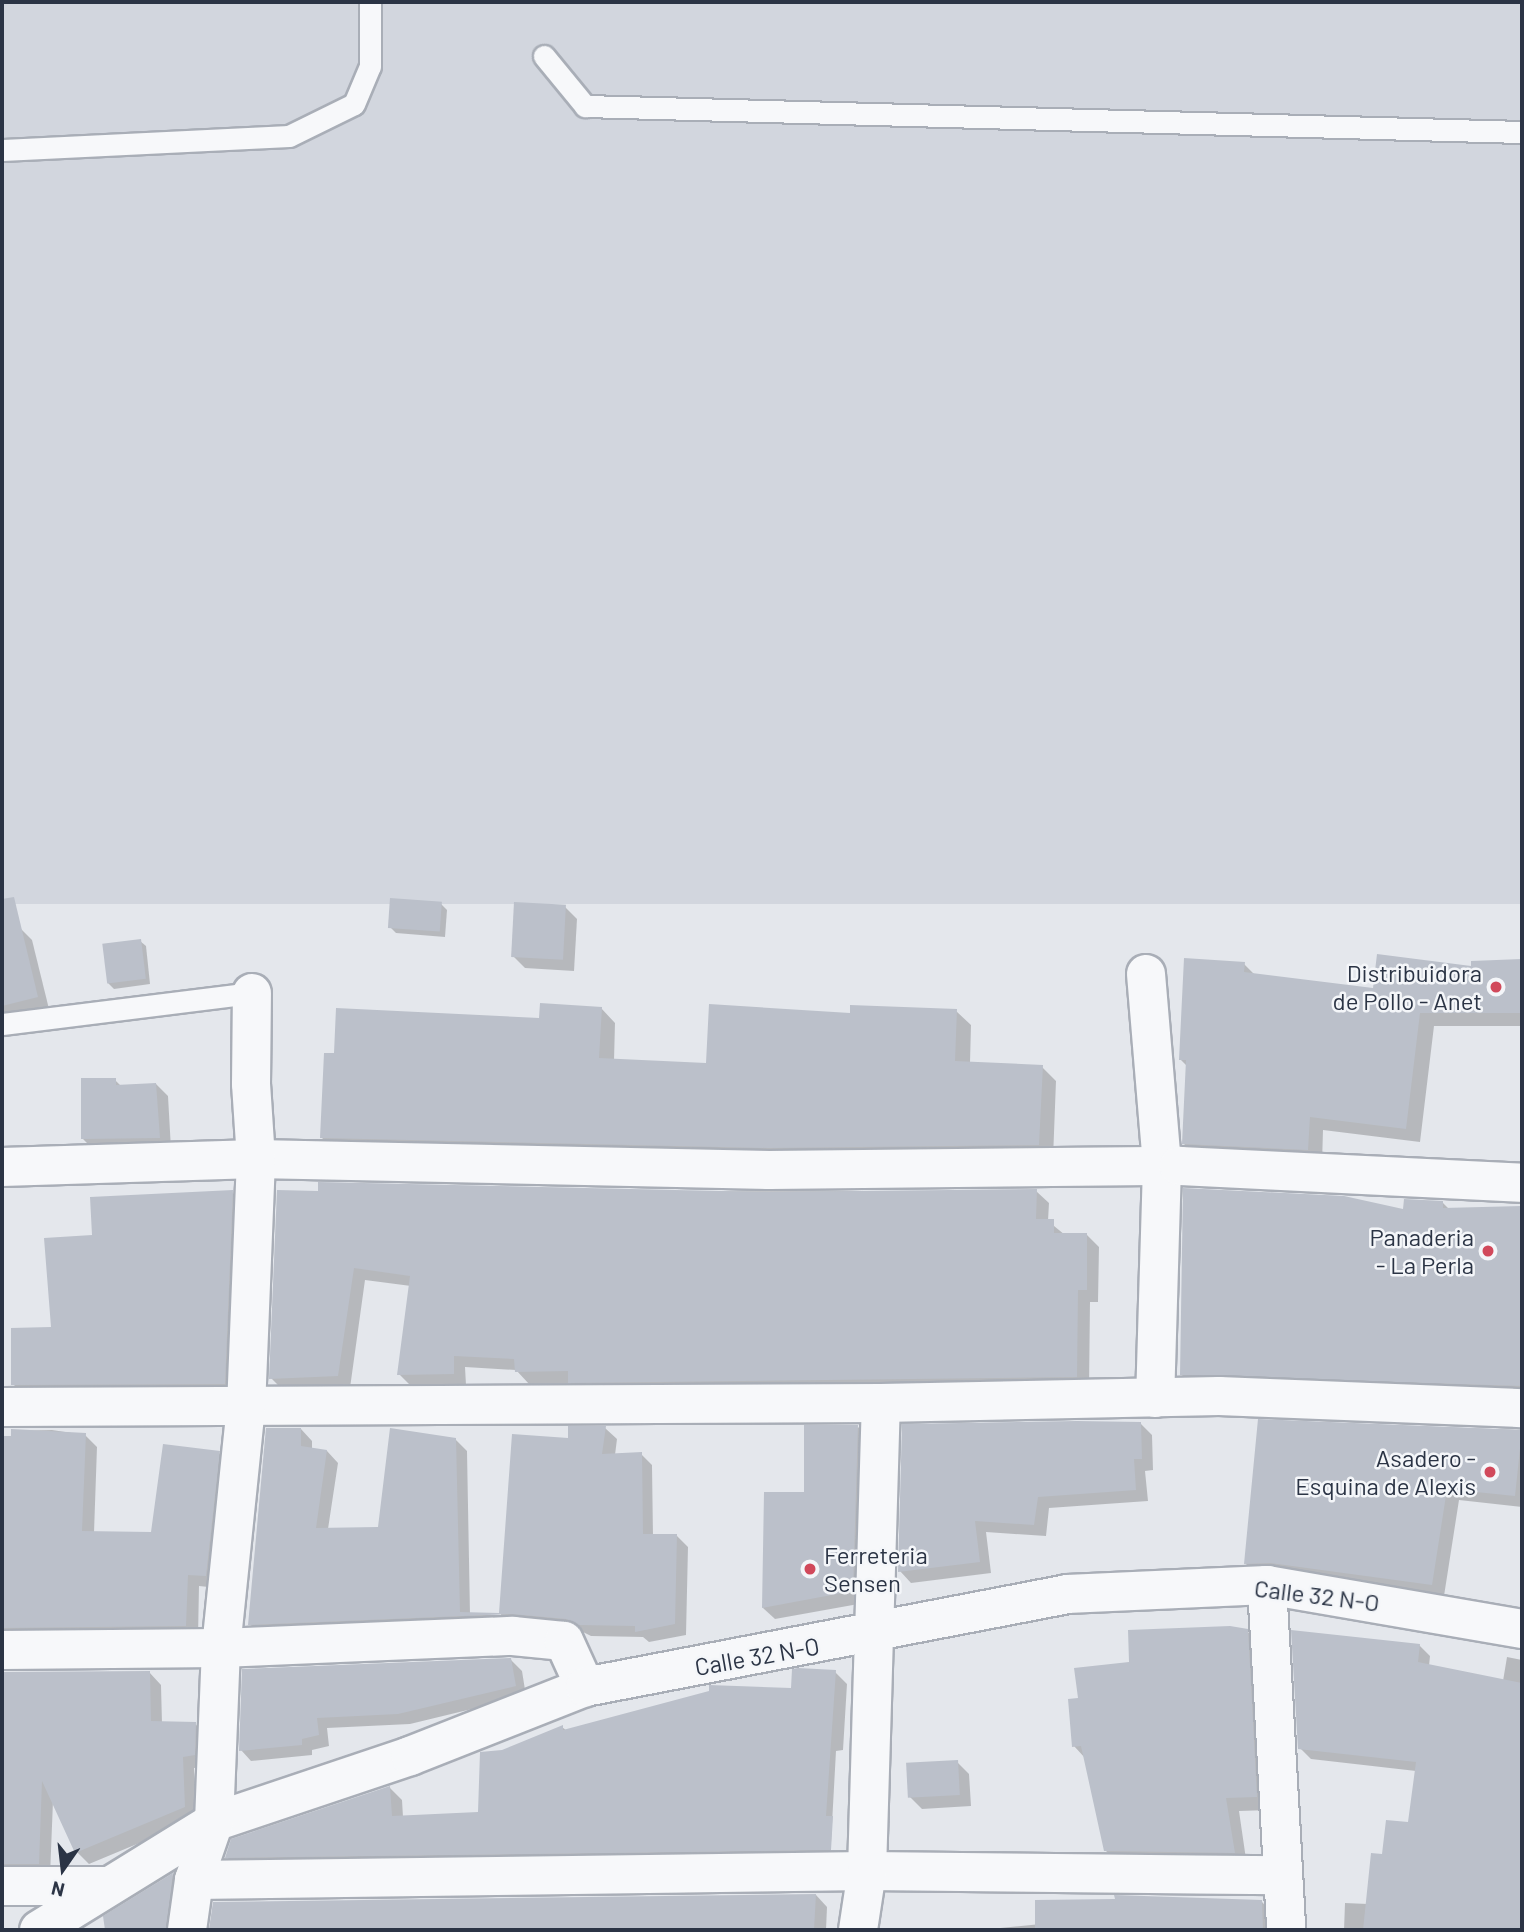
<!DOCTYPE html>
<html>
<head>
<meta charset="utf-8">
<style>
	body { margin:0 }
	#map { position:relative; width:1524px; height:1932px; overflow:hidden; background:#e4e7ec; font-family:Barlow,sans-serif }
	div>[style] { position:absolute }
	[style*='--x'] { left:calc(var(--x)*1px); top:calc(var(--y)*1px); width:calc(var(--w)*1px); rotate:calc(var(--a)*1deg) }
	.built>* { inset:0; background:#d2d6de; transform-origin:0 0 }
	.shadow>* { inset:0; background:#0003 }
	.building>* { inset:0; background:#bbc0ca; transform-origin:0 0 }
	.roads { filter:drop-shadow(2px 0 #a9aeb7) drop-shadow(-2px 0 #a9aeb7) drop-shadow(0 2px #a9aeb7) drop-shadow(0 -2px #a9aeb7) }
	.lane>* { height:21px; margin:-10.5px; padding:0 10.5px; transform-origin:10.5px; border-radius:10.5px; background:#f7f8fa }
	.street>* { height:38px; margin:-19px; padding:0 19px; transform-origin:19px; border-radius:19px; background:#f7f8fa }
	.dots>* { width:19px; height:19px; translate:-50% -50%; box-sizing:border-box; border:4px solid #f4f6f9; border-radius:50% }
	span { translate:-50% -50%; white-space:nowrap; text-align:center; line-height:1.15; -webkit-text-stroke:5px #f4f6f9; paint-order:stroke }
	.poi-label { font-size:24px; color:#2b3445 }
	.right { translate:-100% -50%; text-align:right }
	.left { translate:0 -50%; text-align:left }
	.street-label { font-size:24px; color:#2b3445 }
	.frame { position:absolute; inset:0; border:4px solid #2b3445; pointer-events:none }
	.north { position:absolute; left:28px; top:1834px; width:70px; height:70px; -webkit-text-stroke:5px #f4f6f9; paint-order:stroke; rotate:194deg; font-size:19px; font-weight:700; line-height:28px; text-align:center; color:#2b3445 }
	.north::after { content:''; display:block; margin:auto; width:24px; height:32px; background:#2b3445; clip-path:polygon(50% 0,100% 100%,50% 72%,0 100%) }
</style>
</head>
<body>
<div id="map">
	<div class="built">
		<div style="left:2px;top:2px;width:1520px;height:902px"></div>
	</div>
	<div class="shadow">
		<div style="clip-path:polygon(441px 904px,447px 910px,445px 937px,396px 933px,390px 927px)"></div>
		<div style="clip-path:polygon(565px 907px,577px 919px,574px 971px,525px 968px,513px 956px)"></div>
		<div style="clip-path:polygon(20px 928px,32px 940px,49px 1009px,2px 1021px,2px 933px)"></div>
		<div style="clip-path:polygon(140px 941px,146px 946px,150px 984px,114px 989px,108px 983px)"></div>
		<div style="clip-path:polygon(1522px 961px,1522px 1026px,1434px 1026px,1420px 1142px,1323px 1130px,1322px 1164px,1198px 1158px,1184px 1144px,1187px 1066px,1180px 1059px,1244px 964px,1256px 976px,1374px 990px,1473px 968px,1473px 963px)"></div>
		<div style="clip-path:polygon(601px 1008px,615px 1023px,614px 1061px,708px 1065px,852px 1015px,956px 1011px,971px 1025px,970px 1063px,1042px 1067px,1056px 1081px,1053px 1159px,337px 1152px,322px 1138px,541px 1020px)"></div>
		<div style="clip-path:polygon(115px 1080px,122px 1087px,156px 1084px,168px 1096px,171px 1149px,95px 1151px,83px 1139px)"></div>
		<div style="clip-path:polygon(1036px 1191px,1049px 1203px,1048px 1221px,1065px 1235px,1087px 1235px,1099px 1247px,1098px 1302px,1090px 1302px,1089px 1389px,582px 1394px,571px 1383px,529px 1384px,516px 1370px,465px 1367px,466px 1385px,411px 1386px,399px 1374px,411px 1286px,365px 1280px,350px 1388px,283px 1390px,271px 1378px,278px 1192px)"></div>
		<div style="clip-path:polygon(232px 1192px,244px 1204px,236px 1395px,25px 1396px,13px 1384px,53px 1328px,94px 1237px)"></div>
		<div style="clip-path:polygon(1443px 1203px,1450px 1210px,1522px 1208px,1522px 1400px,1194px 1387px,1181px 1374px,1405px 1211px)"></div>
		<div style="clip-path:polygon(1260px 1421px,1522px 1430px,1522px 1507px,1459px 1500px,1444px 1596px,1257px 1575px,1246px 1564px)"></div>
		<div style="clip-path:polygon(1140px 1423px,1152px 1435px,1153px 1470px,1145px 1471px,1148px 1501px,1049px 1508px,1046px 1536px,986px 1532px,991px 1573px,911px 1583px,900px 1571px,904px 1426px)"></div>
		<div style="clip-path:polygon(858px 1427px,869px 1438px,864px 1603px,775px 1619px,763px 1608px,806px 1494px)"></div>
		<div style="clip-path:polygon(605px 1428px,617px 1439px,615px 1455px,641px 1454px,652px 1465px,653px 1536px,677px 1536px,688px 1547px,686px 1635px,649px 1642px,643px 1637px,591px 1636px,579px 1630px,525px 1625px,261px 1636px,250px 1624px,301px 1429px,312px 1441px,312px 1449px,327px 1451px,338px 1463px,328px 1529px,380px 1529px,455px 1439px,467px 1451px,470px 1614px,501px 1615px,514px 1436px,570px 1440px)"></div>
		<div style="clip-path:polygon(52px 1430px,85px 1435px,97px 1447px,94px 1533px,153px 1534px,219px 1453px,231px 1465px,218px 1588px,199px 1586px,198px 1638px,2px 1645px,2px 1438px,13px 1438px,13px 1431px)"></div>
		<div style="clip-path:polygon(1247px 1631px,1260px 1645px,1270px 1810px,1239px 1811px,1247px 1866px,1120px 1864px,1106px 1851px,1085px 1758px,1074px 1746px,1080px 1699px,1131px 1664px)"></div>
		<div style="clip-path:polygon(1419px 1645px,1430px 1656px,1429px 1666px,1503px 1681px,1507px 1657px,1522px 1660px,1522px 1930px,1344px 1930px,1345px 1903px,1368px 1904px,1410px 1824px,1416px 1771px,1311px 1759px,1300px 1748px)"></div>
		<div style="clip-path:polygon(511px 1660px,522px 1671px,526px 1696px,410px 1724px,327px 1728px,329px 1746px,312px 1750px,312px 1755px,251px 1761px,241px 1750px,244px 1671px)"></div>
		<div style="clip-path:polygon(149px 1672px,161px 1685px,162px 1723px,195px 1724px,208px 1736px,206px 1767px,194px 1768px,197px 1819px,89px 1864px,77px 1852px,53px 1801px,50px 1876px,2px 1875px,2px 1674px)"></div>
		<div style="clip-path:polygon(835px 1672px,847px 1684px,843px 1750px,836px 1751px,830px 1861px,239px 1869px,227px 1857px,390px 1788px,402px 1800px,403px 1817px,480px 1814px,502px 1752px,562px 1727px,567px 1731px,711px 1693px,793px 1690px)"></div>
		<div style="clip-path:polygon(957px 1762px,969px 1774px,971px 1806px,922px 1809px,910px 1797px)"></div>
		<div style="clip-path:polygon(173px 1875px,184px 1886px,179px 1930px,113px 1930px,106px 1916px)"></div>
		<div style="clip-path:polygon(816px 1895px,827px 1907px,826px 1930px,209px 1930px,214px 1903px)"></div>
		<div style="clip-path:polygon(1262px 1902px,1273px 1914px,1273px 1930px,980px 1930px)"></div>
	</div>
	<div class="building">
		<div style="clip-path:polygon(14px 897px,38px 997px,2px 1006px,2px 899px)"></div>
		<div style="left:390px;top:898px;width:52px;height:30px;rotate:4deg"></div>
		<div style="left:514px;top:902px;width:52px;height:55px;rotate:3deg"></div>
		<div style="left:141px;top:939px;width:40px;height:39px;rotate:83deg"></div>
		<div style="clip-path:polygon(1377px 954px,1471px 966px,1471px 961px,1522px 959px,1522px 1013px,1420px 1013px,1406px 1129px,1310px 1117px,1308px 1150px,1182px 1144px,1186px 1060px,1179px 1060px,1184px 958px,1245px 962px,1244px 972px,1373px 988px)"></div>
		<div style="clip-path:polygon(540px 1003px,602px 1007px,599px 1058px,706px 1063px,709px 1004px,850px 1013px,850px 1005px,957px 1009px,955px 1061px,1043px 1065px,1039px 1145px,769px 1148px,320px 1138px,324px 1053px,334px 1053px,336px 1008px,539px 1018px)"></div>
		<div style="clip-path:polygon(81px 1078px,116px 1078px,116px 1085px,156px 1083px,160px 1138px,81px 1139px)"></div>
		<div style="clip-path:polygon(318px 1182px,769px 1192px,1037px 1189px,1036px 1219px,1054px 1219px,1054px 1233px,1087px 1233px,1087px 1290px,1078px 1290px,1077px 1377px,568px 1383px,568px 1371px,515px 1372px,514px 1359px,454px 1356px,454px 1374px,397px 1375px,410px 1276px,354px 1268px,338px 1376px,269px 1379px,277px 1190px,318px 1191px)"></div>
		<div style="clip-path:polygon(1183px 1188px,1344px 1196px,1403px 1209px,1404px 1199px,1443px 1201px,1443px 1208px,1522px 1206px,1522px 1386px,1180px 1375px)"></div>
		<div style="clip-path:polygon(233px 1190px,225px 1384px,11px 1385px,11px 1328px,51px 1327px,44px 1238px,92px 1235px,90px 1197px)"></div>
		<div style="clip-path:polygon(1258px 1419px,1522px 1430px,1515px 1496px,1447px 1489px,1432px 1585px,1270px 1563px,1244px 1564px)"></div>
		<div style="clip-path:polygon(1077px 1421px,1141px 1422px,1142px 1459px,1134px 1459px,1136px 1490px,1038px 1497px,1034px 1525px,975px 1521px,980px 1562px,898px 1572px,902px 1424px)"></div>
		<div style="clip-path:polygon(804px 1425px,858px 1425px,853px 1591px,762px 1608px,764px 1492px,804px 1492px)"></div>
		<div style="clip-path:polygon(568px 1426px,606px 1426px,602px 1454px,642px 1452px,643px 1534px,677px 1534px,675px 1624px,635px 1632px,635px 1626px,578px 1625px,566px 1619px,512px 1614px,248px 1625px,266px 1428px,301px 1428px,301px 1446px,327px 1450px,316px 1528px,378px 1527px,390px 1428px,456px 1438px,460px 1612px,499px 1613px,512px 1434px,568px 1438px)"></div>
		<div style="clip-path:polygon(11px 1429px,86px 1433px,82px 1531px,151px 1532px,163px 1444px,220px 1451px,206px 1576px,188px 1575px,186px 1626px,2px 1628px,2px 1436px,11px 1436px)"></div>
		<div style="clip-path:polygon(1230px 1626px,1248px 1629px,1257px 1797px,1226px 1798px,1235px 1853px,1104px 1851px,1081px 1746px,1072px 1747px,1068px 1699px,1078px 1698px,1074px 1668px,1129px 1662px,1128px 1630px)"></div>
		<div style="clip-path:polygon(1291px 1630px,1420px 1644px,1418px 1662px,1522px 1683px,1522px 1930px,1363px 1930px,1371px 1853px,1382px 1854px,1386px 1820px,1408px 1822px,1416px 1762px,1298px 1749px)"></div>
		<div style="clip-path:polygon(511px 1658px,516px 1686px,398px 1714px,317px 1718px,319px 1735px,302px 1739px,302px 1745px,239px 1751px,242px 1669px)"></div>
		<div style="clip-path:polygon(798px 1668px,836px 1670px,826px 1816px,833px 1816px,831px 1850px,225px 1858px,231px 1839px,390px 1786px,392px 1816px,478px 1812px,480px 1752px,502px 1750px,563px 1725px,563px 1730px,709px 1691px,709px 1685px,791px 1688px,792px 1669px)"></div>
		<div style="clip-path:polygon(150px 1671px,151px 1721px,196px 1722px,195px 1755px,183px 1757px,185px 1807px,75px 1853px,42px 1781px,39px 1864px,2px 1864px,2px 1672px)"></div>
		<div style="left:958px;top:1760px;width:35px;height:52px;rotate:87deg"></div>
		<div style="clip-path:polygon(173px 1873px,166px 1930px,105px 1930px,103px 1916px)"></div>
		<div style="clip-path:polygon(816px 1894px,814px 1930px,209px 1930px,213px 1902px)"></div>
		<div style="clip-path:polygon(1114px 1895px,1262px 1900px,1263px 1930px,1035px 1930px,1035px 1900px,1115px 1899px)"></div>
	</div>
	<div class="roads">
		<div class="lane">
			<div style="--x:544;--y:56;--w:65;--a:50.6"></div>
			<div style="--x:585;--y:106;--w:937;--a:1.59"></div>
			<div style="--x:2;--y:150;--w:287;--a:-2.8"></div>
			<div style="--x:289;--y:136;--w:72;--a:-26.2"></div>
			<div style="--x:354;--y:104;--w:41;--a:-67.2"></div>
			<div style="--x:370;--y:66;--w:64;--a:-90"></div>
			<div style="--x:2;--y:1024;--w:252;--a:-7.1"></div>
		</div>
		<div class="street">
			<div style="--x:1146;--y:974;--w:193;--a:85.2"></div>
			<div style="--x:1162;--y:1166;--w:232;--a:91.7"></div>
			<div style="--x:2;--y:1167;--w:254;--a:-1.8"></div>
			<div style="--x:256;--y:1159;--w:513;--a:1.23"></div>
			<div style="--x:769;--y:1170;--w:410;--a:-0.6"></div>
			<div style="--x:1179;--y:1166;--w:343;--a:2.8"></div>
			<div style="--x:2;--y:1407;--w:879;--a:-0.26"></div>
			<div style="--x:881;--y:1403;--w:338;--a:-1.2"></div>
			<div style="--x:1219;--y:1396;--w:303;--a:2.3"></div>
			<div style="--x:1267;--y:1585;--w:346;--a:86.8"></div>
			<div style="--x:2;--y:1650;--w:219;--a:-0.5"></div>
			<div style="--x:221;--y:1648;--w:292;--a:-2.4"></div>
			<div style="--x:513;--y:1636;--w:51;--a:5.6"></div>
			<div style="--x:564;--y:1641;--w:51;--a:65.5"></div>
			<div style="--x:194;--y:1880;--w:673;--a:-0.77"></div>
			<div style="--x:867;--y:1871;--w:415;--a:0.6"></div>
			<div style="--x:2;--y:1886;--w:106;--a:0"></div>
			<div style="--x:39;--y:1930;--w:206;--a:-31.7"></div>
			<div style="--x:214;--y:1822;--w:207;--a:-18.6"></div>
			<div style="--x:410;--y:1756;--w:188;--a:-21.5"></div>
			<div style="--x:585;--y:1687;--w:491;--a:-10.9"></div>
			<div style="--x:1067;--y:1594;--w:200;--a:-2.6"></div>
			<div style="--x:1267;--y:1585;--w:259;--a:9.8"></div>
			<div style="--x:187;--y:1930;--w:50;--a:-82"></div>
			<div style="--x:194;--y:1880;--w:61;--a:-71"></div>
			<div style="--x:214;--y:1822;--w:174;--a:-87.7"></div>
			<div style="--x:221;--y:1648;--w:241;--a:-84.1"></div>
			<div style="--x:246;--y:1408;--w:249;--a:-87.7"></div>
			<div style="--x:256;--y:1159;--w:75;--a:-93.8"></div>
			<div style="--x:251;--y:1084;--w:91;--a:-89.4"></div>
			<div style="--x:858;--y:1930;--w:60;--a:-81.3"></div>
			<div style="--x:867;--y:1871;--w:468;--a:-88.3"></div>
		</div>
	</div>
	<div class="dots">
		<div style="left:1496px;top:987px;background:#d1495b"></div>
		<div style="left:1488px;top:1251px;background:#d1495b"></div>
		<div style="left:1490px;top:1472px;background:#d1495b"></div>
		<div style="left:810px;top:1569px;background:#d1495b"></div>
	</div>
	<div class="poi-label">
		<span class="right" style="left:1482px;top:987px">Distribuidora<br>de Pollo - Anet</span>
		<span class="right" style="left:1474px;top:1251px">Panaderia<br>- La Perla</span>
		<span class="right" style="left:1476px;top:1472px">Asadero -<br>Esquina de Alexis</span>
		<span class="left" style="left:824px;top:1569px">Ferreteria<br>Sensen</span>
	</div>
	<div class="street-label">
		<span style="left:1317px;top:1595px;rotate:7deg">Calle 32 N-O</span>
		<span style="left:757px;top:1656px;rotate:-10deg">Calle 32 N-O</span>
	</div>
	<div class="frame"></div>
	<div class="north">N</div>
</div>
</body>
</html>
